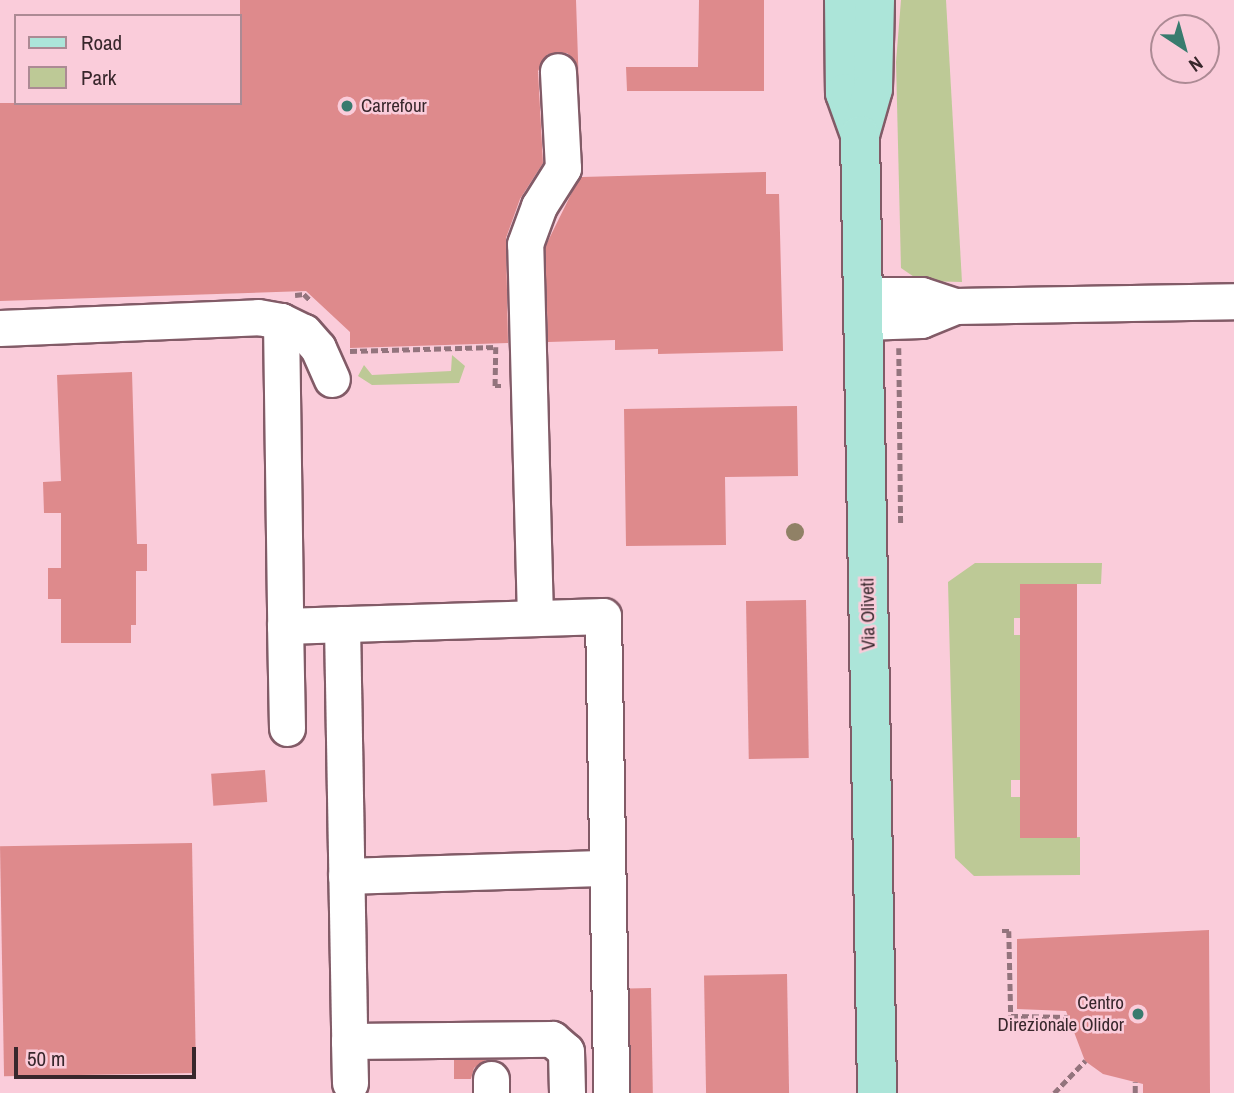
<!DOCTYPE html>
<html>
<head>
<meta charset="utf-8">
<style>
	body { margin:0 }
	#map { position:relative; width:1234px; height:1093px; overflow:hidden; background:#faccda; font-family:"Archivo Narrow",sans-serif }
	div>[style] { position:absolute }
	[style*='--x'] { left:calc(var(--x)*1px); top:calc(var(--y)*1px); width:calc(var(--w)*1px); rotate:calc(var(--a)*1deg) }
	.green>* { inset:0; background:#bdc996 }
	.building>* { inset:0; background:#de8a8c; transform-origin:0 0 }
	.path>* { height:4.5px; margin-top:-2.25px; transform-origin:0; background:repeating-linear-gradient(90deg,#93747d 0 7px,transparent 0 10.5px) }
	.roads { filter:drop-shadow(2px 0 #825b67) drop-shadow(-2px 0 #825b67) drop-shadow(0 2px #825b67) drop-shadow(0 -2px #825b67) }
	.minor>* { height:35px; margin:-17.5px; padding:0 17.5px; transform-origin:17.5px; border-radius:17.5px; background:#fff }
	.major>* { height:38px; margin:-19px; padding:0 19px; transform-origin:19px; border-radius:19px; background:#ace5d9 }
	.trees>* { width:18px; height:18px; margin:-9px; border-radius:50%; background:#908166 }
	.dots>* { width:19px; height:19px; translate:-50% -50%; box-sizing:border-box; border:4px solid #faccda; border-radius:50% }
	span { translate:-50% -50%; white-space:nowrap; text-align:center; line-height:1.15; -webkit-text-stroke:5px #faccda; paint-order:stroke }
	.poi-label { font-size:19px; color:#38272c }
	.left { translate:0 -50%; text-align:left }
	.right { translate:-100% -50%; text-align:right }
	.street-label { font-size:19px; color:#38272c }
	.legend { position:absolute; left:14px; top:14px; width:228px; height:91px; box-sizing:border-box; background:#faccda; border:2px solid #ac8a94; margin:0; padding:9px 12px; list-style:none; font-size:21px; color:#38272c }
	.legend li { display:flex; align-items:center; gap:14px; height:35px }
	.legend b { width:35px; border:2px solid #ac8a94 }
	.north { position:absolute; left:1150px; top:14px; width:70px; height:70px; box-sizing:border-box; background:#faccda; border:2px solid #ac8a94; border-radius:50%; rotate:144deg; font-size:19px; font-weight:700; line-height:28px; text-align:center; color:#38272c }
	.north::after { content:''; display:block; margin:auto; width:24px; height:32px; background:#387b6e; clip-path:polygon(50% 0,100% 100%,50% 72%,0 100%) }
	.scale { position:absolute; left:14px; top:1047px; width:182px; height:32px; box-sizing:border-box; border:4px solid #38272c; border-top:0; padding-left:9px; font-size:21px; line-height:24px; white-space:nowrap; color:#38272c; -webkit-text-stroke:5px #faccda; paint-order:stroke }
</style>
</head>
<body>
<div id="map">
	<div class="green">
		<div style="clip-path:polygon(901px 0,946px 0,962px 282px,920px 281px,901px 268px,896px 62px)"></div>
		<div style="clip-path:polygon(452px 355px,465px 366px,459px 383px,372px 385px,358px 376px,364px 365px,372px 375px,451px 371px)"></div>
		<div style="clip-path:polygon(975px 563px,1102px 563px,1101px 584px,1021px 584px,1020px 618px,1014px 618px,1014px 635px,1020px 635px,1020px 780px,1011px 780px,1011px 797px,1020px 797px,1021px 838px,1080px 837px,1080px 875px,974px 876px,955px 858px,948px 582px)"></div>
	</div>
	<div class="building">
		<div style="clip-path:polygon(240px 0,576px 0,579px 89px,575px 61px,567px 53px,548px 54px,538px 71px,543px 163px,520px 199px,506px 238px,508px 343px,350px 348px,350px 332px,306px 291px,0 301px,0 103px,240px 103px)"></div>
		<div style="clip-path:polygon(699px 0,764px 0,764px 91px,627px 91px,626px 67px,698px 67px)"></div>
		<div style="clip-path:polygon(582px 172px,582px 177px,766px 172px,766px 194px,779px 194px,783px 351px,658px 354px,658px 349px,615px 350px,615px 340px,548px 342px,545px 247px)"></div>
		<div style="clip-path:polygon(132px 372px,137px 544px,147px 544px,147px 571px,136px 571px,136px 625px,131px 625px,131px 643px,61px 643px,61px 599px,48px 599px,48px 568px,61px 568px,61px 513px,44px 513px,43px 482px,61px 481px,57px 375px)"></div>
		<div style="clip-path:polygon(797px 406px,798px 476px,725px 477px,726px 545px,626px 546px,624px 409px)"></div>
		<div style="left:1020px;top:584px;width:57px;height:254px"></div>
		<div style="left:806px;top:600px;width:158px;height:60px;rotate:89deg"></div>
		<div style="left:265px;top:770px;width:32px;height:54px;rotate:86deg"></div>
		<div style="left:192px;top:843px;width:230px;height:192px;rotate:89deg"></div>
		<div style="clip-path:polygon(1209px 930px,1210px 1093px,1143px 1093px,1143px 1084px,1103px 1074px,1085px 1061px,1066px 1011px,1017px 1009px,1017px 939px)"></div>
		<div style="left:787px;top:974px;width:119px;height:83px;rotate:89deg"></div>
		<div style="left:651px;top:988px;width:105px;height:22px;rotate:89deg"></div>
		<div style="clip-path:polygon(454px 1060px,486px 1060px,474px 1068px,471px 1079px,454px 1079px)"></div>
	</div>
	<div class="path">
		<div style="--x:295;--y:295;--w:9;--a:-6"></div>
		<div style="--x:304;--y:294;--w:10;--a:45"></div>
		<div style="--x:899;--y:348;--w:177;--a:89.4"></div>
		<div style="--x:350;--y:351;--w:146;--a:-1.6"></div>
		<div style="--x:496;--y:347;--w:39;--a:91"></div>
		<div style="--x:495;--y:386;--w:6;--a:0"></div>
		<div style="--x:1002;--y:931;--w:7;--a:0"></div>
		<div style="--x:1009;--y:931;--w:85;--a:88.7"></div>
		<div style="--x:1011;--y:1016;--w:57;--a:1"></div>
		<div style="--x:1054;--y:1093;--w:45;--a:-45.9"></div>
		<div style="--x:1135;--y:1093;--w:11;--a:-90"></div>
	</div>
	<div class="roads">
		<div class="minor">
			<div style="--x:863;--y:295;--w:58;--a:0"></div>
			<div style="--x:921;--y:295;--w:36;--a:18"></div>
			<div style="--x:955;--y:306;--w:279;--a:-1"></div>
			<div style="--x:281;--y:321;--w:305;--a:89.2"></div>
			<div style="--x:863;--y:322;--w:58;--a:-2"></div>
			<div style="--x:921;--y:320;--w:37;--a:-22"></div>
			<div style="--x:0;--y:328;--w:258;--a:-2.4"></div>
			<div style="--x:258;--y:317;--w:23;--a:10"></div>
			<div style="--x:281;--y:321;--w:25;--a:26"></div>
			<div style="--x:304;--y:332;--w:21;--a:49"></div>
			<div style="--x:318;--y:348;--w:34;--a:66"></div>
			<div style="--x:535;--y:618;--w:374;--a:-91.5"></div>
			<div style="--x:525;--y:244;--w:40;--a:-69.8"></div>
			<div style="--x:539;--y:206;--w:45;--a:-57.7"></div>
			<div style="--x:563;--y:168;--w:97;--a:-93"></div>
			<div style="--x:342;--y:624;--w:417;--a:89"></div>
			<div style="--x:349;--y:1041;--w:203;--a:-0.6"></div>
			<div style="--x:552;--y:1039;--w:18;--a:41"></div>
			<div style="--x:566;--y:1051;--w:42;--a:88.6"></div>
			<div style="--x:287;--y:728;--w:102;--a:-91.1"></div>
			<div style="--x:285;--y:626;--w:318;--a:-1.8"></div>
			<div style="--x:603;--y:616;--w:477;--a:89"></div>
			<div style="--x:346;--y:876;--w:261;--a:-1.8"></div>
			<div style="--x:349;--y:1041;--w:42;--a:88.6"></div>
			<div style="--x:491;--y:1093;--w:14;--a:-90"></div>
		</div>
		<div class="major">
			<div style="--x:844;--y:0;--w:93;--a:89.4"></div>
			<div style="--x:845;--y:93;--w:45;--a:70.3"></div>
			<div style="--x:875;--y:0;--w:89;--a:91.3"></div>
			<div style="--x:873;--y:89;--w:48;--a:105.8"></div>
			<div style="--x:860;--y:135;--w:958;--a:88.98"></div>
		</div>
	</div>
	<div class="trees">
		<div style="left:795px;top:532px"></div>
	</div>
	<div class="dots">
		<div style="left:347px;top:106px;background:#387b6e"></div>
		<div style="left:1138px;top:1014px;background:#387b6e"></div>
	</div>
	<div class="poi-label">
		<span class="left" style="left:361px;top:106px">Carrefour</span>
		<span class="right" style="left:1124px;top:1014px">Centro<br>Direzionale Olidor</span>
	</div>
	<div class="street-label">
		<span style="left:868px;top:614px;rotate:-91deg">Via Oliveti</span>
	</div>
	<ul class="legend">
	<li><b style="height:9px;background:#ace5d9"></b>Road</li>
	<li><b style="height:19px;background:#bdc996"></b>Park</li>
	</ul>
	<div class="north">N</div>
	<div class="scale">50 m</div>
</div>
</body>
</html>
